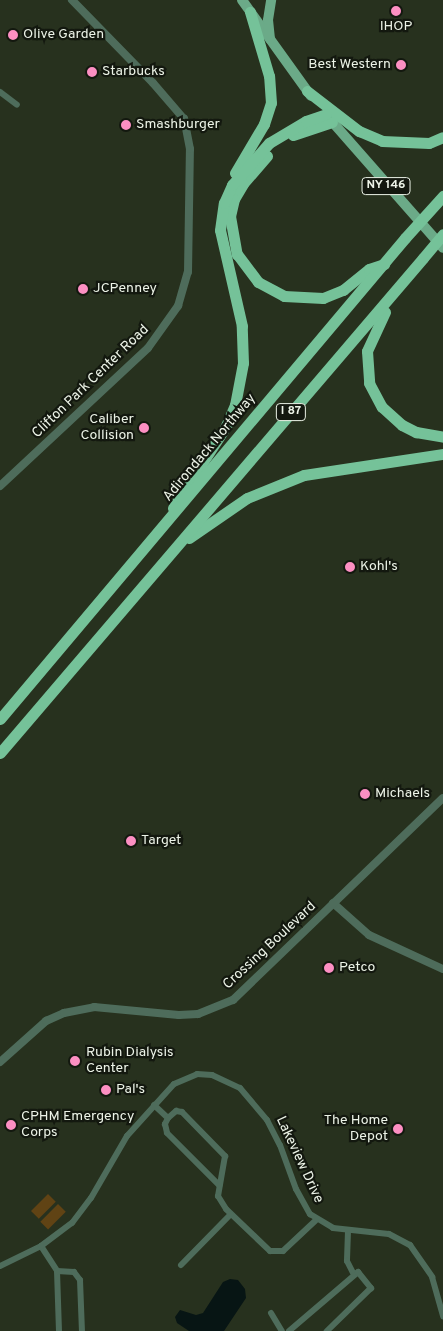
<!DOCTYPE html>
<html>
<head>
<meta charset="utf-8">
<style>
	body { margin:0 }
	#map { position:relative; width:443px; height:1331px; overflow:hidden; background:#27311e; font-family:Overpass,sans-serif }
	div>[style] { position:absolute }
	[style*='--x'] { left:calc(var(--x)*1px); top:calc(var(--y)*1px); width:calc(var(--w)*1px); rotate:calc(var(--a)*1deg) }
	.green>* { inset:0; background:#604314; transform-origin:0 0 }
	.water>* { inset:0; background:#071514 }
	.minor>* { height:6px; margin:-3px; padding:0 3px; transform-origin:3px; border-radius:3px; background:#4e6c5b }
	.tertiary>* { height:8px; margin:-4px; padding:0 4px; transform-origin:4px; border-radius:4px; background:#4e6c5b }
	.primary>* { height:10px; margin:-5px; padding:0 5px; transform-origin:5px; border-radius:5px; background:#6baa88 }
	.motorway>* { height:11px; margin:-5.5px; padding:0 5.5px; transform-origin:5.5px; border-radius:5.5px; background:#75c299 }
	.motorway-bridge>* { height:11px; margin:-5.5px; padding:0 5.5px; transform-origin:5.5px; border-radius:5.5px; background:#75c299 }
	.dots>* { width:14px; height:14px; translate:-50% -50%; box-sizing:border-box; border:2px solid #13180f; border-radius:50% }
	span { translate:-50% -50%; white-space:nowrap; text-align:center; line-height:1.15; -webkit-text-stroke:4.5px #13180f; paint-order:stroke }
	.shield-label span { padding:1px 4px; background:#13180f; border:1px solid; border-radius:4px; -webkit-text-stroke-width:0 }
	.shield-label { font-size:12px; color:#ecf3e7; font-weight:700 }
	.poi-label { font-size:14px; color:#ecf3e7 }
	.left { translate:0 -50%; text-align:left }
	.right { translate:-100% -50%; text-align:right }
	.street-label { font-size:14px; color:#ecf3e7 }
</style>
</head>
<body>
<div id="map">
	<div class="green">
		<div style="left:48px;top:1194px;width:11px;height:24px;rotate:45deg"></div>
		<div style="left:58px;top:1204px;width:11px;height:25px;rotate:45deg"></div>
	</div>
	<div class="water">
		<div style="clip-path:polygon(230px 1279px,238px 1280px,245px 1289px,246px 1298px,224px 1331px,189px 1331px,177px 1323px,175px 1317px,180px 1310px,196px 1315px,203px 1313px,223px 1282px)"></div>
	</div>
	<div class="minor">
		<div style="--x:0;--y:92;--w:21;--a:37"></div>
		<div style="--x:154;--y:1105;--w:19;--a:43"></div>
		<div style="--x:168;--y:1118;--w:7;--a:117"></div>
		<div style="--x:165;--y:1124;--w:9;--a:77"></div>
		<div style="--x:167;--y:1133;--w:74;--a:45"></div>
		<div style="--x:168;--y:1118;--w:11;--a:-41"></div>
		<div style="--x:176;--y:1111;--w:6;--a:9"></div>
		<div style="--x:182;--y:1112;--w:62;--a:45.7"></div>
		<div style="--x:225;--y:1156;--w:41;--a:99.9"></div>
		<div style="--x:218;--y:1196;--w:15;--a:58"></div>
		<div style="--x:226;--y:1209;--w:61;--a:43.7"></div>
		<div style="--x:270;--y:1251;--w:13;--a:0"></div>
		<div style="--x:283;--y:1251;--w:45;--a:-43.2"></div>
		<div style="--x:348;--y:1231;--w:30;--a:92"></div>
		<div style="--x:347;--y:1261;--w:13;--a:63"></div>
		<div style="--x:41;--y:1246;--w:30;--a:57"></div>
		<div style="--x:57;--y:1271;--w:60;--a:88.1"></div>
		<div style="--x:181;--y:1265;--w:71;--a:-45.6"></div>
		<div style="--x:0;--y:1266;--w:46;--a:-26"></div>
		<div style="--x:41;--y:1246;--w:39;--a:-37"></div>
		<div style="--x:72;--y:1223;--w:31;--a:-53"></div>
		<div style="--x:91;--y:1198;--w:72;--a:-59.9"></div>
		<div style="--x:127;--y:1136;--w:70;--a:-47.9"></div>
		<div style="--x:174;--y:1084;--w:25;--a:-23"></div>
		<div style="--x:197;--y:1074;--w:15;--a:4"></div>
		<div style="--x:212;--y:1075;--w:31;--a:25"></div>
		<div style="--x:240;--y:1088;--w:42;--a:49.8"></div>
		<div style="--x:267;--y:1120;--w:28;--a:63"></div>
		<div style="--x:280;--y:1145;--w:47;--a:70"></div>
		<div style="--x:296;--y:1189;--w:29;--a:61"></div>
		<div style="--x:310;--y:1214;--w:27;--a:31"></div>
		<div style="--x:333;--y:1228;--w:56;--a:6.1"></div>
		<div style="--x:389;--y:1234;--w:24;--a:28"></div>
		<div style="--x:410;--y:1245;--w:39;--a:55"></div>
		<div style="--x:432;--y:1277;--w:41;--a:74.2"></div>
		<div style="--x:57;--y:1271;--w:17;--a:3"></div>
		<div style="--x:74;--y:1272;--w:10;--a:53"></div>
		<div style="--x:80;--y:1280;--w:51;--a:87.8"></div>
		<div style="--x:271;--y:1313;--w:21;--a:59"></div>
		<div style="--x:289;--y:1331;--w:91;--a:-40.5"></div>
		<div style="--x:358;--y:1272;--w:21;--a:51"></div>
		<div style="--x:371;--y:1288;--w:62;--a:135.7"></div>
	</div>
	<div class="tertiary">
		<div style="--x:0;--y:486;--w:202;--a:-43"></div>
		<div style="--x:148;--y:348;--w:52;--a:-54.5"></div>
		<div style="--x:178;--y:306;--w:35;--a:-74"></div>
		<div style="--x:188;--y:272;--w:123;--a:-89.1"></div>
		<div style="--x:190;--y:149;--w:31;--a:-101"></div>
		<div style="--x:184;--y:119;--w:48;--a:-130.7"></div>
		<div style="--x:153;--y:83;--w:116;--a:-134.3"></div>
		<div style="--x:333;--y:903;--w:48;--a:41.6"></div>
		<div style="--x:369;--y:935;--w:81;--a:24.7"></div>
		<div style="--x:0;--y:1062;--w:62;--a:-41.7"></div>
		<div style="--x:46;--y:1021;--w:20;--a:-24"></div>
		<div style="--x:64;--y:1013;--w:31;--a:-11"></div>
		<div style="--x:94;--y:1007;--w:85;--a:5.4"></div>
		<div style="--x:179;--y:1015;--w:19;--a:-3"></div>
		<div style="--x:198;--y:1014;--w:38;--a:-22"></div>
		<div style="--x:233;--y:1000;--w:291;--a:-43.9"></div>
	</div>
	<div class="primary">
		<div style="--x:242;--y:0;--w:118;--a:54.3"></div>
		<div style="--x:270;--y:39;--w:19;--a:-96"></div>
		<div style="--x:268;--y:20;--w:20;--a:-81"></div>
		<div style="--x:328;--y:117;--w:174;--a:48.7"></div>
	</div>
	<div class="motorway">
		<div style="--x:307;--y:91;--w:66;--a:37.6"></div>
		<div style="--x:359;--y:131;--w:25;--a:23"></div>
		<div style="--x:382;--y:141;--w:47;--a:2.4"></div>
		<div style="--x:429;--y:143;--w:15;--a:-23"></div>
		<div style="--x:293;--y:135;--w:41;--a:-18.4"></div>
		<div style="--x:267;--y:156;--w:37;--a:131"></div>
		<div style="--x:243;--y:184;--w:17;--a:121"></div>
		<div style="--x:234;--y:199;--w:17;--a:103"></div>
		<div style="--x:230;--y:216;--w:39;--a:80"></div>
		<div style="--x:237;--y:254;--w:35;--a:53"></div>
		<div style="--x:258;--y:282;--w:30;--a:28"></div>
		<div style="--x:284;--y:296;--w:39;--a:3"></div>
		<div style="--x:323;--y:298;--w:22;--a:-22"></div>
		<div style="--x:343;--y:290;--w:33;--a:-39"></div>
		<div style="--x:369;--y:269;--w:16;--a:-18"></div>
		<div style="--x:235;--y:173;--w:57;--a:-59.4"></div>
		<div style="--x:264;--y:124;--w:22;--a:-72"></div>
		<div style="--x:271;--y:103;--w:27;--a:-94"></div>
		<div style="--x:269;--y:76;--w:67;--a:-106.5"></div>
		<div style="--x:385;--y:312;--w:43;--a:114.8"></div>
		<div style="--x:367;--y:351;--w:32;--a:86"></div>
		<div style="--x:369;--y:383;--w:27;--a:62"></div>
		<div style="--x:382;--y:407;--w:27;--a:42"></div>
		<div style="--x:402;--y:425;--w:16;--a:27"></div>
		<div style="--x:416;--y:432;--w:27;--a:10"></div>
		<div style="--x:173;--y:508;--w:98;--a:-57.1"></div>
		<div style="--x:226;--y:426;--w:23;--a:-67"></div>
		<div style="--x:235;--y:405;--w:43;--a:-79.2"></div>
		<div style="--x:243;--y:363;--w:37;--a:-92"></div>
		<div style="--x:242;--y:326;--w:98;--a:-102.9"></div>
		<div style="--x:220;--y:230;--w:27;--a:-82"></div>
		<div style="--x:224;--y:203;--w:20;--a:-66"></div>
		<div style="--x:232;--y:185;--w:56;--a:-48.6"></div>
		<div style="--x:269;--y:143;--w:43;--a:-30.7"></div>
		<div style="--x:306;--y:121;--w:21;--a:-19"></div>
		<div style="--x:189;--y:538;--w:70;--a:-34.6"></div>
		<div style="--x:247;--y:498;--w:61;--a:-22"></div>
		<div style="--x:304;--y:475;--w:141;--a:-8.6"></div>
		<div style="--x:0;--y:719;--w:629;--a:-49.9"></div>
		<div style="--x:0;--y:753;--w:651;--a:-49.48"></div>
	</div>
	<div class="motorway-bridge">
		<div style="--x:405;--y:238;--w:57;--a:-47.9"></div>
		<div style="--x:423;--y:258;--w:31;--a:-50"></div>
	</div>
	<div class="dots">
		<div style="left:396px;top:11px;background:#fc8fc2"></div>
		<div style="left:13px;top:35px;background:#fc8fc2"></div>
		<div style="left:401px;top:65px;background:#fc8fc2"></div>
		<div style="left:92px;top:72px;background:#fc8fc2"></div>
		<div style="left:126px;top:125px;background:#fc8fc2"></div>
		<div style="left:83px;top:289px;background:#fc8fc2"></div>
		<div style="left:144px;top:428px;background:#fc8fc2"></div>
		<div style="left:350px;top:567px;background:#fc8fc2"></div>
		<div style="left:365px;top:794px;background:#fc8fc2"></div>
		<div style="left:131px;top:841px;background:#fc8fc2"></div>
		<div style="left:329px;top:968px;background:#fc8fc2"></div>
		<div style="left:75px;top:1061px;background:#fc8fc2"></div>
		<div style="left:106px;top:1090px;background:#fc8fc2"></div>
		<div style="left:11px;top:1125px;background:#fc8fc2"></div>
		<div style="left:398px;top:1129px;background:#fc8fc2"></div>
	</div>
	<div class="shield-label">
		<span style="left:386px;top:186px">NY 146</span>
		<span style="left:291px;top:412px">I 87</span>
	</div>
	<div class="poi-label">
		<span style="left:396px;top:27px">IHOP</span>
		<span class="left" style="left:23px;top:35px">Olive Garden</span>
		<span class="right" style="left:391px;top:65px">Best Western</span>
		<span class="left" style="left:102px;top:72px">Starbucks</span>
		<span class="left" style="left:136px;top:125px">Smashburger</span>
		<span class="left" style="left:93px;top:289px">JCPenney</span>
		<span class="right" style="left:134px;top:428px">Caliber<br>Collision</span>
		<span class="left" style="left:360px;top:567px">Kohl's</span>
		<span class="left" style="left:375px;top:794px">Michaels</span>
		<span class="left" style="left:141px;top:841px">Target</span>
		<span class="left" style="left:339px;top:968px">Petco</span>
		<span class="left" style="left:86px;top:1061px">Rubin Dialysis<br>Center</span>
		<span class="left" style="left:116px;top:1090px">Pal's</span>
		<span class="left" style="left:21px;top:1125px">CPHM Emergency<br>Corps</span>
		<span class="right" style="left:388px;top:1129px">The Home<br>Depot</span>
	</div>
	<div class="street-label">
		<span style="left:91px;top:382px;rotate:-44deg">Clifton Park Center Road</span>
		<span style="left:210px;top:448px;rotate:-50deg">Adirondack Northway</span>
		<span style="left:270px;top:946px;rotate:-43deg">Crossing Boulevard</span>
		<span style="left:299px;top:1160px;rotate:65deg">Lakeview Drive</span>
	</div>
</div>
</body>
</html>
